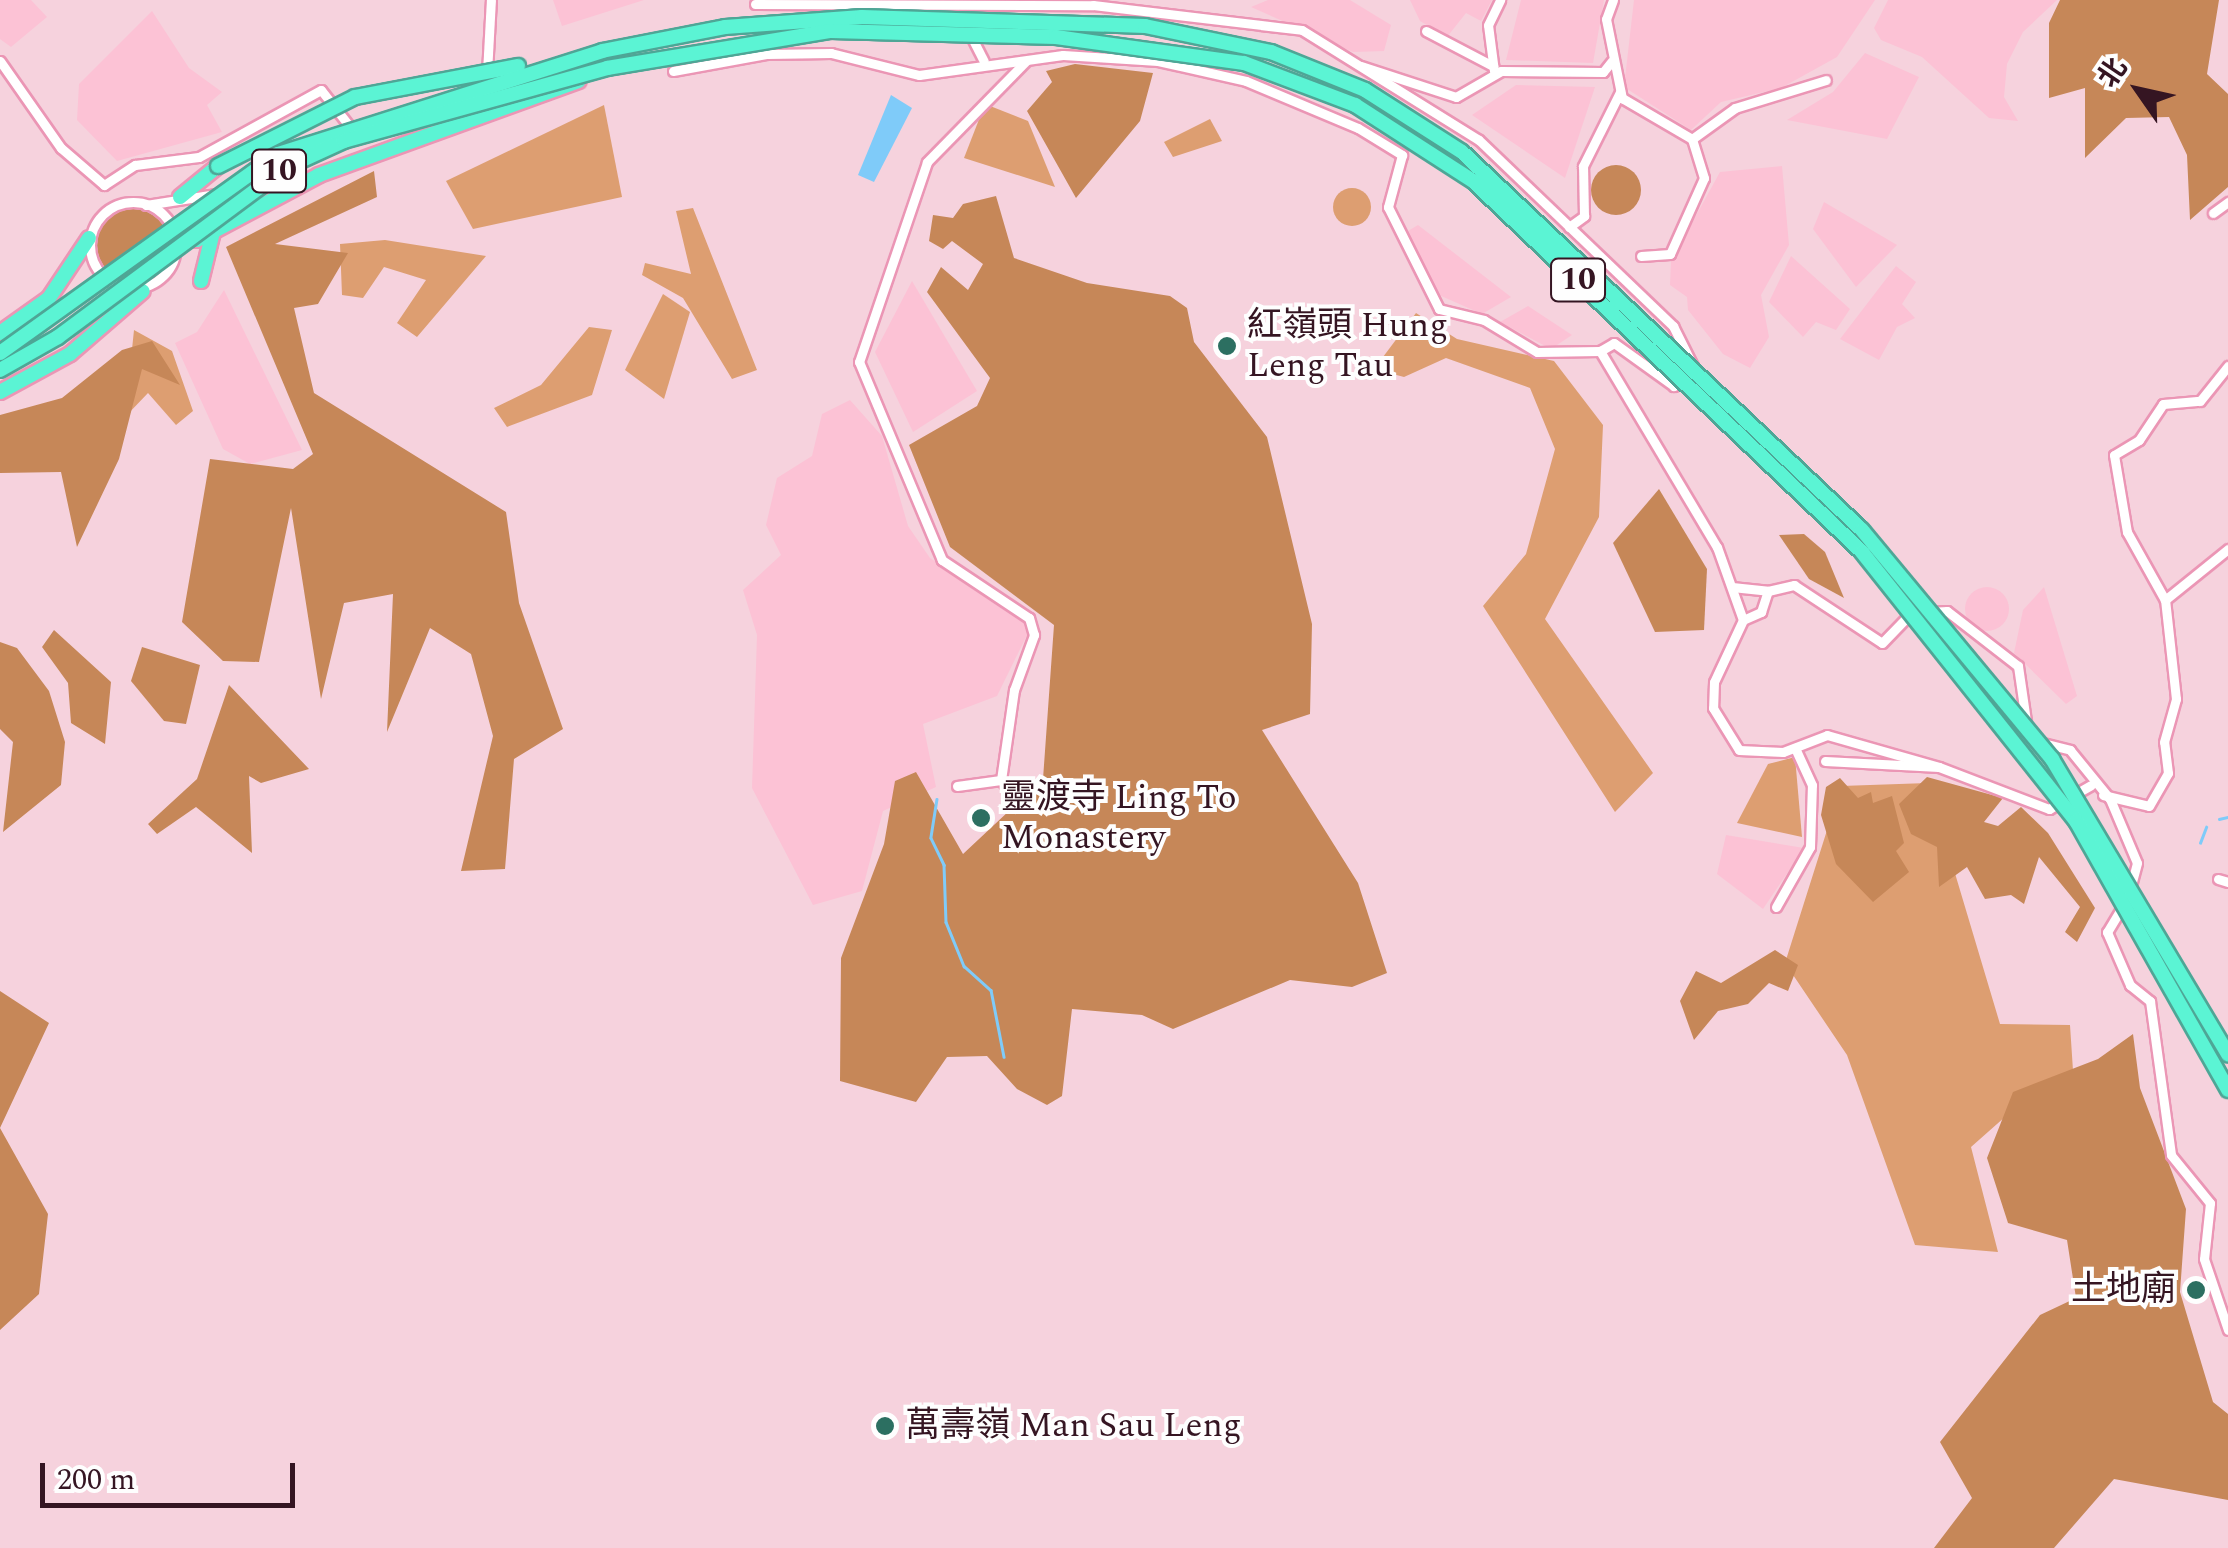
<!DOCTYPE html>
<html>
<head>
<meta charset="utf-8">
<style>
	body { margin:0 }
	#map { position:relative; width:2228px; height:1548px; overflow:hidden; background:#f6d2dd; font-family:Spectral,"Noto Sans SC",serif }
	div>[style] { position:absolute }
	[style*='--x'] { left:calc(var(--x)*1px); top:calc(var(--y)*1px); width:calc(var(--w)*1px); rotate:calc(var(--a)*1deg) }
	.built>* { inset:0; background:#fcc2d5 }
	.round { border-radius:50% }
	.green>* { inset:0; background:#dd9e71 }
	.forest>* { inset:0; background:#c68758 }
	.water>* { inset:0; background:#7fcbf9 }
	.stream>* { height:2.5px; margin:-1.25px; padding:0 1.25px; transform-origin:1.25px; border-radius:1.25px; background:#7fcbf9 }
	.roads { filter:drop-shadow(2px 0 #eb96b5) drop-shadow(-2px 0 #eb96b5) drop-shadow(0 2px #eb96b5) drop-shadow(0 -2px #eb96b5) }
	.minor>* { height:9px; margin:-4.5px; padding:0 4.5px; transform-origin:4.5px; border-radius:4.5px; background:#fff }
	.minor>.ring { margin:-4.5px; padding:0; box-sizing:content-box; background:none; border:9px solid #fff; border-radius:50% }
	.highway>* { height:14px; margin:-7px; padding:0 7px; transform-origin:7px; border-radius:7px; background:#5bf4d4 }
	.bridges { filter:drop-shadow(2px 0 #4ea696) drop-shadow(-2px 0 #4ea696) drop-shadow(0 2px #4ea696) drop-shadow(0 -2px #4ea696) }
	.highway-bridge>* { height:14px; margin:-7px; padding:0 7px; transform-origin:7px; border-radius:7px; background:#5bf4d4 }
	.dots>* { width:28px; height:28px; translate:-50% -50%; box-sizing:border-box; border:5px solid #fefefe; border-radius:50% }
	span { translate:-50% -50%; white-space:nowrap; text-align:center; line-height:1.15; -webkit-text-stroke:8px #fefefe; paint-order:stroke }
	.shield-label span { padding:2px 8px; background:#fefefe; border:2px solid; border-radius:8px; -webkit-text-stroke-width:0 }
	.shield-label { font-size:32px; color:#351522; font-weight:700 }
	.poi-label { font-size:35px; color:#351522 }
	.left { translate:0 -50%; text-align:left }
	.right { translate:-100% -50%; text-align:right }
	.north { position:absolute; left:2088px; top:40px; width:100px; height:100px; -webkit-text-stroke:8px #fefefe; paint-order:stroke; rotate:304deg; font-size:28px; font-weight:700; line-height:40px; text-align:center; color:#351522 }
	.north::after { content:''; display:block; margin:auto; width:35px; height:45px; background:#351522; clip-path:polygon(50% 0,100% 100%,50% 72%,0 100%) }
	.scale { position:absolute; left:40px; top:1463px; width:255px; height:45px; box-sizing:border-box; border:5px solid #351522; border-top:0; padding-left:12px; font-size:30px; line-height:35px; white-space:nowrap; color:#351522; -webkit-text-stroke:8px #fefefe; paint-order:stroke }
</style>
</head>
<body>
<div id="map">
	<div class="built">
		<div style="clip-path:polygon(0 0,31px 0,47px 17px,11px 47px,0 39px)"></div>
		<div style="clip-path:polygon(553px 0,644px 0,562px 26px)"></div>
		<div style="clip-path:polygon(1268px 0,1350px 0,1391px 25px,1384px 51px,1353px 52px,1251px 7px)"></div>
		<div style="clip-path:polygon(1410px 0,1492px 0,1481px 21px,1466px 13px,1447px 37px,1420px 21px)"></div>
		<div style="clip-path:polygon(1521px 0,1604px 0,1593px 63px,1506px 60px)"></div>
		<div style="clip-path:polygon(1634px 0,1875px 0,1837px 57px,1781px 88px,1721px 102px,1691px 130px,1624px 87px)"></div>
		<div style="clip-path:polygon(1888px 0,2057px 0,2023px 32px,2007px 64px,2004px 97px,2018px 121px,1989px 118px,1922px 57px,1881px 40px,1874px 28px)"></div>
		<div style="clip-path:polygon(152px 11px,189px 68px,222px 92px,207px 105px,222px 132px,117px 161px,77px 120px,79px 84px)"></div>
		<div style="clip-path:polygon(1865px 53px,1919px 77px,1887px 139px,1787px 120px,1833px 92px)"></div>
		<div style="clip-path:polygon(1516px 85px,1595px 87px,1565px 178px,1472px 115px)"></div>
		<div style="clip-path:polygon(1782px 166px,1789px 245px,1761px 295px,1769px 337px,1750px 368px,1723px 354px,1688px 310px,1687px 297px,1670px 285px,1671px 261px,1720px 172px)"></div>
		<div style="clip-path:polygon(1824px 202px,1897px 245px,1856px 287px,1813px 229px)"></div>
		<div style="clip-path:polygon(1418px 225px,1511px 297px,1482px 314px,1439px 295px,1403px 234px)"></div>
		<div style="clip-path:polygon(1791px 256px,1850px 309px,1836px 330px,1816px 322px,1803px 337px,1769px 302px)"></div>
		<div style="clip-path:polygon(1896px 266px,1916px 282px,1902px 304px,1915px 318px,1897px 327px,1879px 360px,1840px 339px)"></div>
		<div style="clip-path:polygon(912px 281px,977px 391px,913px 432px,875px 352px)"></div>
		<div style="clip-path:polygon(224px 290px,302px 450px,250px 464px,223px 449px,175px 343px,197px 332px)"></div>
		<div style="clip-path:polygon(1528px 306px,1572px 335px,1551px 349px,1500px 322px)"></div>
		<div style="clip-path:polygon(850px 400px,882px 436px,908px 526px,930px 558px,1022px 619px,1028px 633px,997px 696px,923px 724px,936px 787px,883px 811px,862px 891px,813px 905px,752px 788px,757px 635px,743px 590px,781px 555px,766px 525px,777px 478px,812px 456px,822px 414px)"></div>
		<div class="round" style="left:1965px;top:587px;width:44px;height:44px"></div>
		<div style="clip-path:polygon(2044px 587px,2077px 696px,2066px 704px,2014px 653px,2023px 610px)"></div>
		<div style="clip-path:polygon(1726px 835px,1804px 848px,1763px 909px,1717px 874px)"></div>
	</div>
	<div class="green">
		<div style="clip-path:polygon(985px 104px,1028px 121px,1055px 187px,964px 158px)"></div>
		<div style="clip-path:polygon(604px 105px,622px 197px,473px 229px,446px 181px)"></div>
		<div style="clip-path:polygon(1210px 119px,1222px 141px,1173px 157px,1164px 142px)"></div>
		<div class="round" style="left:1333px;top:188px;width:38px;height:38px"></div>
		<div style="clip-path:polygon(693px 208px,757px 370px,732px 379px,683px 298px,642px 275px,645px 263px,691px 274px,676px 211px)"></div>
		<div style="clip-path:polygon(385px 240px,486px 256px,417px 337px,397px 323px,426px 280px,384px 267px,363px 298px,342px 295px,340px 244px)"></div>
		<div style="clip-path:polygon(663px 294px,690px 312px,664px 399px,625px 370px)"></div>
		<div style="clip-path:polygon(1416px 313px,1457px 339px,1554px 361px,1603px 425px,1599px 517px,1545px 619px,1653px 773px,1615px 812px,1483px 606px,1526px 554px,1555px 449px,1530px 388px,1446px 358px,1404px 377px,1374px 369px)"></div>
		<div style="clip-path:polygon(589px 327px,612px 330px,592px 395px,507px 427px,494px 408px,541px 385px)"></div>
		<div style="clip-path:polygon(134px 330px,172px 351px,193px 411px,176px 425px,148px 393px,125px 417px)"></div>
		<div style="clip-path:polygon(1795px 757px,1802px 837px,1737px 823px,1768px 764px)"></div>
		<div style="clip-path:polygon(1928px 783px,2000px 1024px,2070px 1025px,2075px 1101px,2023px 1101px,1971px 1147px,1998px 1252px,1915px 1245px,1847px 1055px,1785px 963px,1841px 786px)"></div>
	</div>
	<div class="forest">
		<div style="clip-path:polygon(2060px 0,2219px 0,2207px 74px,2228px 94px,2228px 187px,2190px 220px,2187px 155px,2169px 117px,2126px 118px,2085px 158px,2085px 88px,2049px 98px,2049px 23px)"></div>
		<div style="clip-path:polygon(1075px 64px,1153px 73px,1140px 121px,1076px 198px,1027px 111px,1052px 82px,1046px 71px)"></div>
		<div class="round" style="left:1591px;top:165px;width:50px;height:50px"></div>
		<div style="clip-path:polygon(374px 171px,377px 197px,275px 244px,348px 253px,318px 304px,294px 308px,314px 393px,506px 512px,519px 603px,563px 729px,514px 759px,505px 869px,461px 871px,493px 736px,471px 654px,430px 628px,387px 732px,393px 594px,344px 603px,321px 699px,291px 508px,259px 662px,223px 661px,182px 622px,210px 459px,293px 469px,313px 454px,226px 247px)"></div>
		<div style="clip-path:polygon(996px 196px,1014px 258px,1087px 283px,1170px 296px,1187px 308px,1194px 342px,1267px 437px,1312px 624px,1310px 714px,1262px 730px,1358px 883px,1387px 973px,1352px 987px,1290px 980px,1173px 1029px,1142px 1015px,1072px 1009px,1062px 1096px,1047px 1105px,1017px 1089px,987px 1056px,947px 1057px,916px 1102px,840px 1081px,841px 958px,884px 844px,895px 781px,916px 772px,963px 854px,1043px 779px,1054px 625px,950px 547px,909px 445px,977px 406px,990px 378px,927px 292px,941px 267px,968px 290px,983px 264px,952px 241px,943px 249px,929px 241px,933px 215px,953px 218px,963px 204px)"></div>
		<div class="round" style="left:97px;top:209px;width:72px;height:72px"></div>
		<div style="clip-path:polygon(152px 341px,180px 385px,142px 369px,119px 459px,77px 547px,61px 472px,0 473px,0 415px,62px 398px,122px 350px)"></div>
		<div style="clip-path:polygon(1659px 489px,1707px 569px,1704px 630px,1655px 632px,1613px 543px)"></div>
		<div style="clip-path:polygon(1804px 534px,1825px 552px,1844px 598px,1809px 579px,1779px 535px)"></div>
		<div style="clip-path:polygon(54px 630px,111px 682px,105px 744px,71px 723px,68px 683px,42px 647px)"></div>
		<div style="clip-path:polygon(0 642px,17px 648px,49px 691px,65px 742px,61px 785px,3px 832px,13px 742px,0 729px)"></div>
		<div style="clip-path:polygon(142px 647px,200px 665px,186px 724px,164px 721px,131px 681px)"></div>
		<div style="clip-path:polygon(229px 685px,309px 769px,261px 783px,249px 776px,252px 853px,196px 807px,157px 834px,148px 824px,197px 779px)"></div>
		<div style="clip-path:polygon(1927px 777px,2003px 798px,1984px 822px,1998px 826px,2021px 807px,2048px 833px,2095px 908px,2077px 942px,2065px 932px,2080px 907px,2039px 857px,2024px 904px,2011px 895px,1985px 899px,1967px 867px,1939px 887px,1937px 847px,1911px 834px,1899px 804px)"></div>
		<div style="clip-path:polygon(1840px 778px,1858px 798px,1871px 792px,1873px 803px,1892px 796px,1904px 843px,1896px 851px,1909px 872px,1873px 902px,1836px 864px,1821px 815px,1826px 787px)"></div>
		<div style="clip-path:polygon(1775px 950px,1798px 965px,1788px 991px,1769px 983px,1748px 1004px,1718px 1011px,1694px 1040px,1680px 1001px,1696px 971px,1721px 983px)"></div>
		<div style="clip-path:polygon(0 991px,49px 1023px,0 1128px,48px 1214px,39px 1294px,0 1330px)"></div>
		<div style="clip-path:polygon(2133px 1034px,2140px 1088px,2186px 1209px,2180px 1292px,2213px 1402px,2228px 1414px,2228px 1500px,2114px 1479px,2054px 1548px,1934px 1548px,1972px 1498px,1940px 1442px,2040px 1315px,2076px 1298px,2067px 1240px,2008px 1223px,1987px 1158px,2013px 1092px,2098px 1059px)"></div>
	</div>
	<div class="water">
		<div style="clip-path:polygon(891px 95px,912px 108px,874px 182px,858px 175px)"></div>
	</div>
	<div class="stream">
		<div style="--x:937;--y:799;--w:39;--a:99"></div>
		<div style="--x:931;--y:838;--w:30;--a:64"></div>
		<div style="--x:944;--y:865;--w:57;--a:88"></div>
		<div style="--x:946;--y:922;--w:48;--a:67.8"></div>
		<div style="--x:964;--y:966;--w:36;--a:42"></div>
		<div style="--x:991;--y:990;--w:68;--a:79"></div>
		<div style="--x:2219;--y:819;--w:9;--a:-13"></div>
		<div style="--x:2200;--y:843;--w:17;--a:-69"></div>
	</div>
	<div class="roads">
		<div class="minor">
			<div style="--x:1613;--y:0;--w:20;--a:110"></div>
			<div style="--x:1606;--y:19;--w:81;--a:78.6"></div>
			<div style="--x:1622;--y:98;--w:81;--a:30.4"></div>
			<div style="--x:1692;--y:139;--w:41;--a:72.9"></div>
			<div style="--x:1704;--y:178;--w:83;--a:114.1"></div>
			<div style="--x:1670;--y:254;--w:29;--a:176"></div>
			<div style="--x:755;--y:4;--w:338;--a:0.2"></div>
			<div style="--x:1093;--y:5;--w:210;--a:6.8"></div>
			<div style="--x:1302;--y:30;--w:208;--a:31.9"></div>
			<div style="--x:1479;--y:140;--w:269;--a:43.8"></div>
			<div style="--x:1673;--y:326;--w:45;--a:63.4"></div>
			<div style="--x:1693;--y:366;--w:28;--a:134"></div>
			<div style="--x:1674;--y:386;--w:74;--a:-144.4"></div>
			<div style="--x:1614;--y:343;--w:16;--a:150"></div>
			<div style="--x:1426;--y:31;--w:76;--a:27.6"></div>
			<div style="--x:970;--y:34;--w:30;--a:63"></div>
			<div style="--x:0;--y:61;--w:106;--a:55"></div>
			<div style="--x:61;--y:148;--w:57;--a:40.7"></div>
			<div style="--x:104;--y:185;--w:37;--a:-33"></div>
			<div style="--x:135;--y:165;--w:64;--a:-7.1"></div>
			<div style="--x:199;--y:157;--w:139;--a:-28.8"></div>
			<div style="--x:321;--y:90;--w:48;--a:51.7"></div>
			<div style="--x:1361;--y:66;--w:100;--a:18.1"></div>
			<div style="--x:1456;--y:97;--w:52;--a:-30"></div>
			<div style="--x:1501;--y:71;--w:102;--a:0.6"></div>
			<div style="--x:1603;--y:72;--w:14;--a:-51"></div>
			<div style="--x:673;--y:71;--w:96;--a:-10.3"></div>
			<div style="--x:767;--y:54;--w:64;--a:-0.9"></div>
			<div style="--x:831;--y:53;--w:91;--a:14"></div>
			<div style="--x:919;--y:75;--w:145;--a:-7.9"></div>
			<div style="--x:1063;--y:55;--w:95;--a:3.6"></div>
			<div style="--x:1158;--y:61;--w:90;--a:12.8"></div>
			<div style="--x:1246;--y:81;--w:121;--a:22.8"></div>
			<div style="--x:1358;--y:128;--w:52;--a:31.5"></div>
			<div style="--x:1402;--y:155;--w:54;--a:105.1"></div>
			<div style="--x:1388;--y:207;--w:114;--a:63.4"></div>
			<div style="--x:1439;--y:309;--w:46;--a:13.7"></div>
			<div style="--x:1484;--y:320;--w:62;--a:31.1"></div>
			<div style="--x:1537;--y:352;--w:63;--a:-0.9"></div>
			<div style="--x:1600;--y:351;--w:228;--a:59.2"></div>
			<div style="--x:1717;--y:547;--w:77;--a:70.4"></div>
			<div style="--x:1743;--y:620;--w:20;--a:-24"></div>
			<div style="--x:1761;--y:612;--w:22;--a:-72"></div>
			<div style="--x:1768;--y:591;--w:27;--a:-13"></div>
			<div style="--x:1794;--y:585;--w:105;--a:33.4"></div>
			<div style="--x:1882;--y:643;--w:42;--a:-46"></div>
			<div style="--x:1911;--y:613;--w:36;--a:-3"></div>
			<div style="--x:1947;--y:611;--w:90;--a:37.8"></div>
			<div style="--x:2018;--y:666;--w:63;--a:81.7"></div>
			<div style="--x:1494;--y:71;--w:46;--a:-97.4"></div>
			<div style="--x:1488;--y:25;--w:28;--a:-64"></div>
			<div style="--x:486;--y:91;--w:91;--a:-86.9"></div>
			<div style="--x:1692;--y:139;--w:53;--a:-35.8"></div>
			<div style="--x:1735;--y:108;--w:95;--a:-17.1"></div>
			<div style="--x:241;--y:187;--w:64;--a:-31"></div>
			<div class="ring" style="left:90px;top:202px;width:77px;height:77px"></div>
			<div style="--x:146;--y:205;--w:71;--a:-8.9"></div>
			<div style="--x:219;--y:212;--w:32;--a:-49"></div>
			<div style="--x:2213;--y:213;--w:19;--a:-36"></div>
			<div style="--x:1569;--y:227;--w:19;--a:-36"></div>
			<div style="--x:1584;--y:216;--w:50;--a:-91.1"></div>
			<div style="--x:1583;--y:166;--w:83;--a:-63.4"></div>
			<div style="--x:1732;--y:587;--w:36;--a:6"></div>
			<div style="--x:2165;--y:600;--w:81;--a:-39"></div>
			<div style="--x:1743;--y:620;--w:68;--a:115.1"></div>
			<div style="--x:1714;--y:682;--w:26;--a:92"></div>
			<div style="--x:1713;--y:708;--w:49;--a:58.2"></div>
			<div style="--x:1739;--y:750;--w:44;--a:2.6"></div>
			<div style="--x:1783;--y:752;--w:47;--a:-21.1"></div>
			<div style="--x:1827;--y:735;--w:116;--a:15.9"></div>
			<div style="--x:2039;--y:742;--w:32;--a:14"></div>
			<div style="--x:2070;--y:750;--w:63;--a:50.8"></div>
			<div style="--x:2110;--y:799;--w:69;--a:67.1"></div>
			<div style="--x:2137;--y:863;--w:28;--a:105"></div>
			<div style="--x:1825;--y:761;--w:114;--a:3"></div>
			<div style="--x:1939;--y:767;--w:118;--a:20.9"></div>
			<div style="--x:2049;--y:809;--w:48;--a:-29.7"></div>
			<div style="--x:1001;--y:780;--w:22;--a:51"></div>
			<div style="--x:957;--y:786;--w:44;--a:-7.8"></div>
			<div style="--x:1001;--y:780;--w:91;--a:-81.8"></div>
			<div style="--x:1014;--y:690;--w:59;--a:-70"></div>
			<div style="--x:1034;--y:635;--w:18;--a:-106"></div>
			<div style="--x:1029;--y:618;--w:105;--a:-146.3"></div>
			<div style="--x:942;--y:560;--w:215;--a:-112.7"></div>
			<div style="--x:859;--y:362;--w:211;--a:-71.2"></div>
			<div style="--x:927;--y:162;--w:141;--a:-45.6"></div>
			<div style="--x:2103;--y:795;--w:47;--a:13.4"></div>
			<div style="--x:2149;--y:806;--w:38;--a:-60"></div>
			<div style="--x:2168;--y:773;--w:31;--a:-97"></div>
			<div style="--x:2164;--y:742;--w:45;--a:-74.4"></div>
			<div style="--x:2176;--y:699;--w:100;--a:-96.3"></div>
			<div style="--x:2165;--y:600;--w:78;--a:-119.2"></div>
			<div style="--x:2127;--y:532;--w:78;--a:-99.6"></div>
			<div style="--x:2114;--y:455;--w:29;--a:-31"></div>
			<div style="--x:2139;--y:440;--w:43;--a:-56.3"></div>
			<div style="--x:2163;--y:404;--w:37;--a:-5"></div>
			<div style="--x:2200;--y:401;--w:45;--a:-51.3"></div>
			<div style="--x:2218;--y:879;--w:10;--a:17"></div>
			<div style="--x:2124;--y:904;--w:33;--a:121"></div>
			<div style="--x:2107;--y:932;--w:58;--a:66.5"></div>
			<div style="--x:2130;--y:985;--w:26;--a:39"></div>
			<div style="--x:2150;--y:1001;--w:155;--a:82.2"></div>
			<div style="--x:2171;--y:1155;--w:62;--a:50.9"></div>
			<div style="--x:2210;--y:1203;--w:56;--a:96.1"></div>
			<div style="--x:2204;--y:1259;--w:75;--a:71.3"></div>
			<div style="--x:1776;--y:907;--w:69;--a:-60.5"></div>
			<div style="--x:1810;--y:847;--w:62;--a:-88.2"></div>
			<div style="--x:1812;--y:785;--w:41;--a:-114.7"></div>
		</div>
		<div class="highway">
			<div style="--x:180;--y:197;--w:49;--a:-39.2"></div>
			<div style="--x:197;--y:240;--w:138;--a:-28"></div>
			<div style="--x:319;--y:175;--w:276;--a:-19.9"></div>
			<div style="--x:201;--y:281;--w:50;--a:-76.2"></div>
			<div style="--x:0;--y:333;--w:60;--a:-35.5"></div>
			<div style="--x:49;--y:298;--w:72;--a:-56.3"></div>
			<div style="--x:0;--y:392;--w:80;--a:-28.5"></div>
			<div style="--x:70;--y:354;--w:96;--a:-40.8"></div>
		</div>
	</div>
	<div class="bridges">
		<div class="highway-bridge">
			<div style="--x:218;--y:166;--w:153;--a:-26.7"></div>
			<div style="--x:355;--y:97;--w:166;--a:-10.8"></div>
			<div style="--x:0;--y:353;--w:342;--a:-35.6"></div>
			<div style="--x:278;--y:154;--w:340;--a:-17.6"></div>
			<div style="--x:602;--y:51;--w:125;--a:-11"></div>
			<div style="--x:725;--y:27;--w:137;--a:-4.2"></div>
			<div style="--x:862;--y:17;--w:283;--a:1.8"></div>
			<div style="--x:1145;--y:26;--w:129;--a:11.7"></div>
			<div style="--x:1271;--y:52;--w:101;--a:22"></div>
			<div style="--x:1365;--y:90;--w:115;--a:32.6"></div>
			<div style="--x:1462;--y:152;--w:550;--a:43.38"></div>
			<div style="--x:1862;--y:530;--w:298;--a:50.3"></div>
			<div style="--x:2052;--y:759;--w:344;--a:59.2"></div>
			<div style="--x:0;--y:370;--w:67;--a:-29.6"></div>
			<div style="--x:58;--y:337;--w:285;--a:-36.6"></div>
			<div style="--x:287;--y:167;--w:63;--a:-24.5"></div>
			<div style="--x:344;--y:141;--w:273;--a:-15.5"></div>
			<div style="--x:607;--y:68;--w:227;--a:-9.4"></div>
			<div style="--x:831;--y:31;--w:225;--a:1.5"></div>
			<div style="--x:1056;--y:37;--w:190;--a:7.9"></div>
			<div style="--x:1244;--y:63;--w:119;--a:20.7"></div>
			<div style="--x:1355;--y:105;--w:140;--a:32.8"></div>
			<div style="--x:1473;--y:181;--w:538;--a:43.64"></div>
			<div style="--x:1862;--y:552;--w:344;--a:51.5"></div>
			<div style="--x:2076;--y:821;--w:309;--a:60.5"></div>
		</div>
	</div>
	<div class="dots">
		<div style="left:1227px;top:346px;background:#2c6f61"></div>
		<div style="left:981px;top:818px;background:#2c6f61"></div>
		<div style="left:2196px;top:1290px;background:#2c6f61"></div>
		<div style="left:885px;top:1426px;background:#2c6f61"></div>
	</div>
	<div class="shield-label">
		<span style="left:279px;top:171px">10</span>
		<span style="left:1578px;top:280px">10</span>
	</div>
	<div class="poi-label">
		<span class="left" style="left:1247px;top:346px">紅嶺頭 Hung<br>Leng Tau</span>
		<span class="left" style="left:1001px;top:818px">靈渡寺 Ling To<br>Monastery</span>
		<span class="right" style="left:2176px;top:1290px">土地廟</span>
		<span class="left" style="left:905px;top:1426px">萬壽嶺 Man Sau Leng</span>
	</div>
	<div class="north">北</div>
	<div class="scale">200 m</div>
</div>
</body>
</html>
